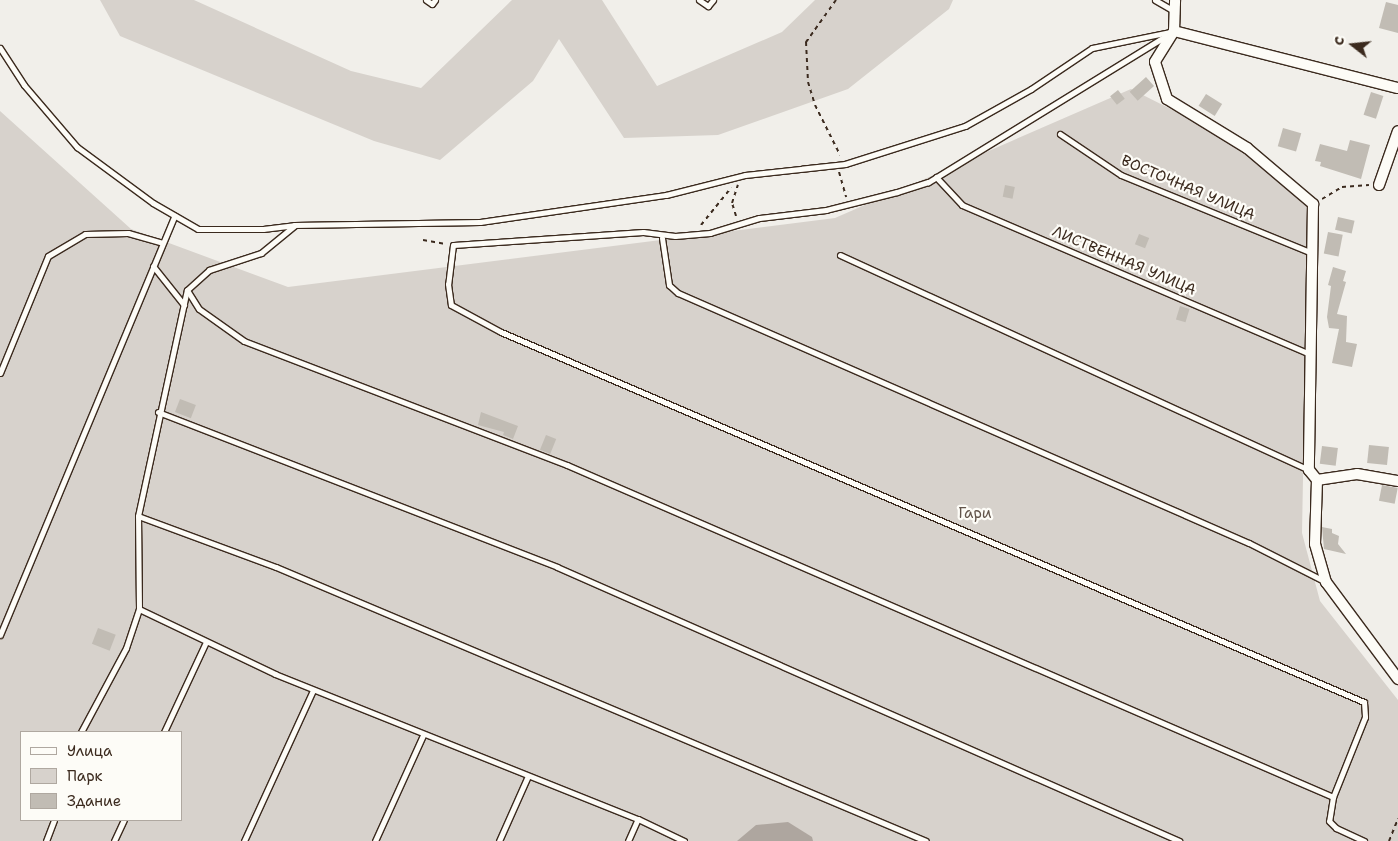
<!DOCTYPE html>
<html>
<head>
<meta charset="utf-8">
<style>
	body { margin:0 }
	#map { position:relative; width:1398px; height:841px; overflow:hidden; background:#f1efea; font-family:"Shantell Sans",sans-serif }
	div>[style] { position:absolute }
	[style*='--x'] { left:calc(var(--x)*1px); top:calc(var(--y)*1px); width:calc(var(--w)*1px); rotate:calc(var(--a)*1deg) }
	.green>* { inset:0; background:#d7d2cc }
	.water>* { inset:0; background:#aea69f }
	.building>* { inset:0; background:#c1bcb4; transform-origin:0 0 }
	.path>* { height:2px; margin-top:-1px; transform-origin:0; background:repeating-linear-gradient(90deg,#3b2a1e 0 4px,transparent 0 8px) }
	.roads { filter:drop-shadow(1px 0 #3b2a1e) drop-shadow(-1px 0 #3b2a1e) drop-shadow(0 1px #3b2a1e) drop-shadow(0 -1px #3b2a1e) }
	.lane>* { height:5px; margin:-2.5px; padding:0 2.5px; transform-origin:2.5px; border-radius:2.5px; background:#fdfcf7 }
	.street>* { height:10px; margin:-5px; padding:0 5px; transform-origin:5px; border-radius:5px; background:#fdfcf7 }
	span { translate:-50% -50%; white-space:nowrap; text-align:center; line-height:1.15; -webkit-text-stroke:4.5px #fdfcf7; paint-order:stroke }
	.street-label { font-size:15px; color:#3b2a1e }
	.park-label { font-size:15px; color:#62544a }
	.legend { position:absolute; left:20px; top:731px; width:162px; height:90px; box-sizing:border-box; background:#fdfcf7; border:1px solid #afa8a0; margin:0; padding:6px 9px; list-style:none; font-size:15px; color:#3b2a1e }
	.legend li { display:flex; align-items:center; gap:10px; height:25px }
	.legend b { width:25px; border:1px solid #afa8a0 }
	.north { position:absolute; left:1328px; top:20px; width:50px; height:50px; -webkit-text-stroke:4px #fdfcf7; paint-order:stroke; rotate:286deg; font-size:14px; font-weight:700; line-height:20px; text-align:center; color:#3b2a1e }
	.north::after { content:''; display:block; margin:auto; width:18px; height:22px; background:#3b2a1e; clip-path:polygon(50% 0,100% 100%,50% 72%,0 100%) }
</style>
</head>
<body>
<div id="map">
	<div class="green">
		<div style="clip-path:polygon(100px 0,194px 0,351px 71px,421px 88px,512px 0,602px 0,657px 86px,782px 32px,815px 0,953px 0,949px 9px,848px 89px,718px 135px,624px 138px,559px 39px,533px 81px,440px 160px,374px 141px,120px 36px)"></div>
		<div style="clip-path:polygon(evenodd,1131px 89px,1234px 141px,1308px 208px,1302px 533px,1320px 601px,1398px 700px,1398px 841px,0 841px,0 111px,131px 229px,288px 287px,835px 218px,1131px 89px,21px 732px,181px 732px,181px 820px,21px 820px,21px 732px)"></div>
	</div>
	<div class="water">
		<div style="clip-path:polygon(788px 822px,812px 837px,813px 841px,737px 841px,756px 825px)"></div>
	</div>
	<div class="building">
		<div style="clip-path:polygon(1386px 2px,1398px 5px,1398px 33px,1379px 28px)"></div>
		<div style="left:1146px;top:77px;width:12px;height:22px;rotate:48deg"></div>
		<div style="left:1118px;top:90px;width:11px;height:10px;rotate:52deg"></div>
		<div style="left:1371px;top:92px;width:13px;height:24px;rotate:18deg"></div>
		<div style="left:1206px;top:94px;width:19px;height:14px;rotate:32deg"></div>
		<div style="left:1283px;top:128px;width:19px;height:19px;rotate:16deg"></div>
		<div style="clip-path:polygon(1350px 140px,1370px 145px,1361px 179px,1320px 166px,1321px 162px,1315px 161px,1320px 144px,1347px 151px)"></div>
		<div style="clip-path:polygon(1187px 183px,1196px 186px,1192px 195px,1183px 192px)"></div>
		<div style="left:1005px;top:185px;width:10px;height:12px;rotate:11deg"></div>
		<div style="left:1338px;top:217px;width:17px;height:13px;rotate:13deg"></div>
		<div style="left:1328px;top:232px;width:15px;height:22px;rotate:11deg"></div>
		<div style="left:1139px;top:234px;width:11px;height:11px;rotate:22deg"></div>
		<div style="clip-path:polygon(1333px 267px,1346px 271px,1343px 281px,1346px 282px,1337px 314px,1347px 316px,1346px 342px,1357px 344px,1352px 367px,1332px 363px,1339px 329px,1329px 328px,1327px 317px,1331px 286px,1328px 285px)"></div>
		<div style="left:1180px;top:306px;width:10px;height:14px;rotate:17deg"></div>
		<div style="left:180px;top:399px;width:17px;height:14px;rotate:21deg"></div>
		<div style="clip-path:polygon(481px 412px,518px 426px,513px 439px,503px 435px,504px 432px,478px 425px)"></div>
		<div style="left:546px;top:435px;width:11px;height:16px;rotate:22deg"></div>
		<div style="left:1369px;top:445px;width:20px;height:18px;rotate:6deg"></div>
		<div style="left:1322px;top:446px;width:16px;height:18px;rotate:7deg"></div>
		<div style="left:1382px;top:485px;width:16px;height:16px;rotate:11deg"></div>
		<div style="clip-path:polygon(1322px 527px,1332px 529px,1332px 533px,1339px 536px,1338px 544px,1346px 554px,1324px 549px)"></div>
		<div style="left:98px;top:628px;width:19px;height:17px;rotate:21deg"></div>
	</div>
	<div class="path">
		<div style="--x:836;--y:0;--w:52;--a:125.5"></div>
		<div style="--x:806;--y:42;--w:40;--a:87.1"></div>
		<div style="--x:808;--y:82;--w:24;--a:73"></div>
		<div style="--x:815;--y:105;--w:56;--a:63.4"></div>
		<div style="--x:839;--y:172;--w:26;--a:74"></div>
		<div style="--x:1322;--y:199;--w:23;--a:-31"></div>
		<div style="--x:1342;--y:187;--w:27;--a:-4"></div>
		<div style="--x:736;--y:216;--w:14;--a:-107"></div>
		<div style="--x:732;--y:203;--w:19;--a:-72"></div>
		<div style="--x:701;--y:225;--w:48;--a:-51"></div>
		<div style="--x:423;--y:240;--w:23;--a:10"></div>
		<div style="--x:1389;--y:841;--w:24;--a:-68"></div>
	</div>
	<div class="roads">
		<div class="lane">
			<div style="--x:426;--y:0;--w:7;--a:34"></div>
			<div style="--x:432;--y:4;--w:5;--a:-53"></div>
			<div style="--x:699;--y:0;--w:11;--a:34"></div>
			<div style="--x:708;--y:6;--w:8;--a:-50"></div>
			<div style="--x:1155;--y:0;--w:20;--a:30"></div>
			<div style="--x:1169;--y:34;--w:283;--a:148.4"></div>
			<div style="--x:928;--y:182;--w:33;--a:162"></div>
			<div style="--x:897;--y:192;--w:73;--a:165.8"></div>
			<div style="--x:826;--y:210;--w:67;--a:173.2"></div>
			<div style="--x:759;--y:218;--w:51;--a:163"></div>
			<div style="--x:710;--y:233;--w:35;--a:175"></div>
			<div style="--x:675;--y:236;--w:32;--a:-173"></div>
			<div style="--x:643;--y:232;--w:190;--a:176.1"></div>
			<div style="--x:453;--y:245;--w:39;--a:97"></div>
			<div style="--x:448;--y:284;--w:21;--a:82"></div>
			<div style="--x:451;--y:305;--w:57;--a:28.4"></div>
			<div style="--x:501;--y:332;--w:939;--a:23.21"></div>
			<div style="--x:1364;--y:702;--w:15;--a:86"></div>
			<div style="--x:1365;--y:717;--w:86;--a:111.8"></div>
			<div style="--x:1333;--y:797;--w:24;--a:99"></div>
			<div style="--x:1329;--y:821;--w:10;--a:45"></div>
			<div style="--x:1336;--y:828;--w:31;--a:25"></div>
			<div style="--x:0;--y:48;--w:44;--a:57"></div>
			<div style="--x:24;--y:85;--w:82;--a:49.5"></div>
			<div style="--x:77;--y:147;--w:94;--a:36.4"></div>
			<div style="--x:153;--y:203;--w:52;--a:30"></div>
			<div style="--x:198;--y:229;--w:65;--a:0"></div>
			<div style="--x:263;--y:229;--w:31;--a:-7"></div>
			<div style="--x:294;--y:225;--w:186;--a:-0.9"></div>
			<div style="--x:480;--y:222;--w:188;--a:-8.3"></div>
			<div style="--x:666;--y:195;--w:81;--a:-14.2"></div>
			<div style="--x:745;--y:175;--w:101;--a:-6.3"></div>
			<div style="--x:845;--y:164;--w:126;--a:-17.6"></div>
			<div style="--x:965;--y:126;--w:76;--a:-29.3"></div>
			<div style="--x:1031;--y:89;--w:73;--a:-33.9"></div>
			<div style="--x:1092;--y:48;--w:80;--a:-11.6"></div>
			<div style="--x:1060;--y:134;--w:73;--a:33.9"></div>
			<div style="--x:1121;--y:175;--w:206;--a:22.2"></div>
			<div style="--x:936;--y:177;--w:38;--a:47"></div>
			<div style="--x:962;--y:205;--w:379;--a:23.2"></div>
			<div style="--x:662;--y:238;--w:48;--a:81.5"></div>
			<div style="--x:669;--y:285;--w:12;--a:42"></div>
			<div style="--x:678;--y:293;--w:623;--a:23.65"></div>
			<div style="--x:1249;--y:543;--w:86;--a:26.9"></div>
			<div style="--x:840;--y:255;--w:516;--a:24.63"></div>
			<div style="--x:153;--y:266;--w:50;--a:51.5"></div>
			<div style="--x:187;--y:290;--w:22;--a:58"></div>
			<div style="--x:199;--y:309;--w:55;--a:35.4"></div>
			<div style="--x:244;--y:341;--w:346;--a:21"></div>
			<div style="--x:567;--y:465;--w:835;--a:23.43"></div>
			<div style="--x:0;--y:373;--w:126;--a:-67.7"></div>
			<div style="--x:48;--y:256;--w:43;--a:-30.7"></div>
			<div style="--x:85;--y:234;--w:43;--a:-1.3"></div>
			<div style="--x:128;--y:233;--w:35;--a:16"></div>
			<div style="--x:158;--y:412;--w:428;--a:21.2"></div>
			<div style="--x:557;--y:567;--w:680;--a:23.77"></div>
			<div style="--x:138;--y:516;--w:147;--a:20.3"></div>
			<div style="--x:276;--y:567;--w:705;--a:22.86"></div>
			<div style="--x:139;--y:609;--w:151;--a:25.5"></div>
			<div style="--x:275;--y:674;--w:391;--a:21.8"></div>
			<div style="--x:638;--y:819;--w:51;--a:25.6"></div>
			<div style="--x:0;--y:635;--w:454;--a:-67.4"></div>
			<div style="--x:81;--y:732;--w:95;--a:-61.8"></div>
			<div style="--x:126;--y:648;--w:41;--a:-71.6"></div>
			<div style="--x:139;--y:609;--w:93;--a:-90.6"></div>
			<div style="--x:138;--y:516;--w:231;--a:-77.8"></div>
			<div style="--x:187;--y:290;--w:30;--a:-42"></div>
			<div style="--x:209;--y:270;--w:55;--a:-18.1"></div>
			<div style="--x:261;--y:253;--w:43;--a:-39.3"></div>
			<div style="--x:164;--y:732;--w:99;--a:-65"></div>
			<div style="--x:46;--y:841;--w:22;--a:-69"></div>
			<div style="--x:114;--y:841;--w:23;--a:-65"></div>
			<div style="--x:244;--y:841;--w:166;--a:-65.4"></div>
			<div style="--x:375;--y:841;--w:116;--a:-65.6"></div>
			<div style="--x:499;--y:841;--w:71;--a:-66"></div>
			<div style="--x:628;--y:841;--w:24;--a:-66"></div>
		</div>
		<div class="street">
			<div style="--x:1174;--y:31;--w:36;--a:122"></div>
			<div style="--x:1155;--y:62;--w:39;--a:72"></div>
			<div style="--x:1167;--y:99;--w:94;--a:31.5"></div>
			<div style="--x:1247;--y:148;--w:87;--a:40.3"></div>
			<div style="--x:1313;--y:204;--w:266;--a:90.9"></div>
			<div style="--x:1309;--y:470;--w:13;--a:51"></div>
			<div style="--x:1317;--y:480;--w:64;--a:91.8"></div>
			<div style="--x:1315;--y:544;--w:40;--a:74"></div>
			<div style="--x:1326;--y:582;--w:121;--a:53.4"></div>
			<div style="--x:1174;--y:31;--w:231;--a:14.3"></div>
			<div style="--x:1174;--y:31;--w:31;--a:-88"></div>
			<div style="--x:1379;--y:185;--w:57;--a:-70.6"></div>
			<div style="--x:1317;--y:480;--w:40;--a:-8.5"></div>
			<div style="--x:1357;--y:474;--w:42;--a:9.7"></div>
		</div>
	</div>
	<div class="street-label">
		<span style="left:1188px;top:188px;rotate:23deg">ВОСТОЧНАЯ УЛИЦА</span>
		<span style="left:1124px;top:261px;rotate:23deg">ЛИСТВЕННАЯ УЛИЦА</span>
	</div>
	<div class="park-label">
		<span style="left:975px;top:514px">Гари</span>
	</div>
	<ul class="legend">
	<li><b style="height:6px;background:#fdfcf7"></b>Улица</li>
	<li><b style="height:14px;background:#d7d2cc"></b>Парк</li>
	<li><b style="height:14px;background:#c1bcb4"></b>Здание</li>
	</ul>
	<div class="north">С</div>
</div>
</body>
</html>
